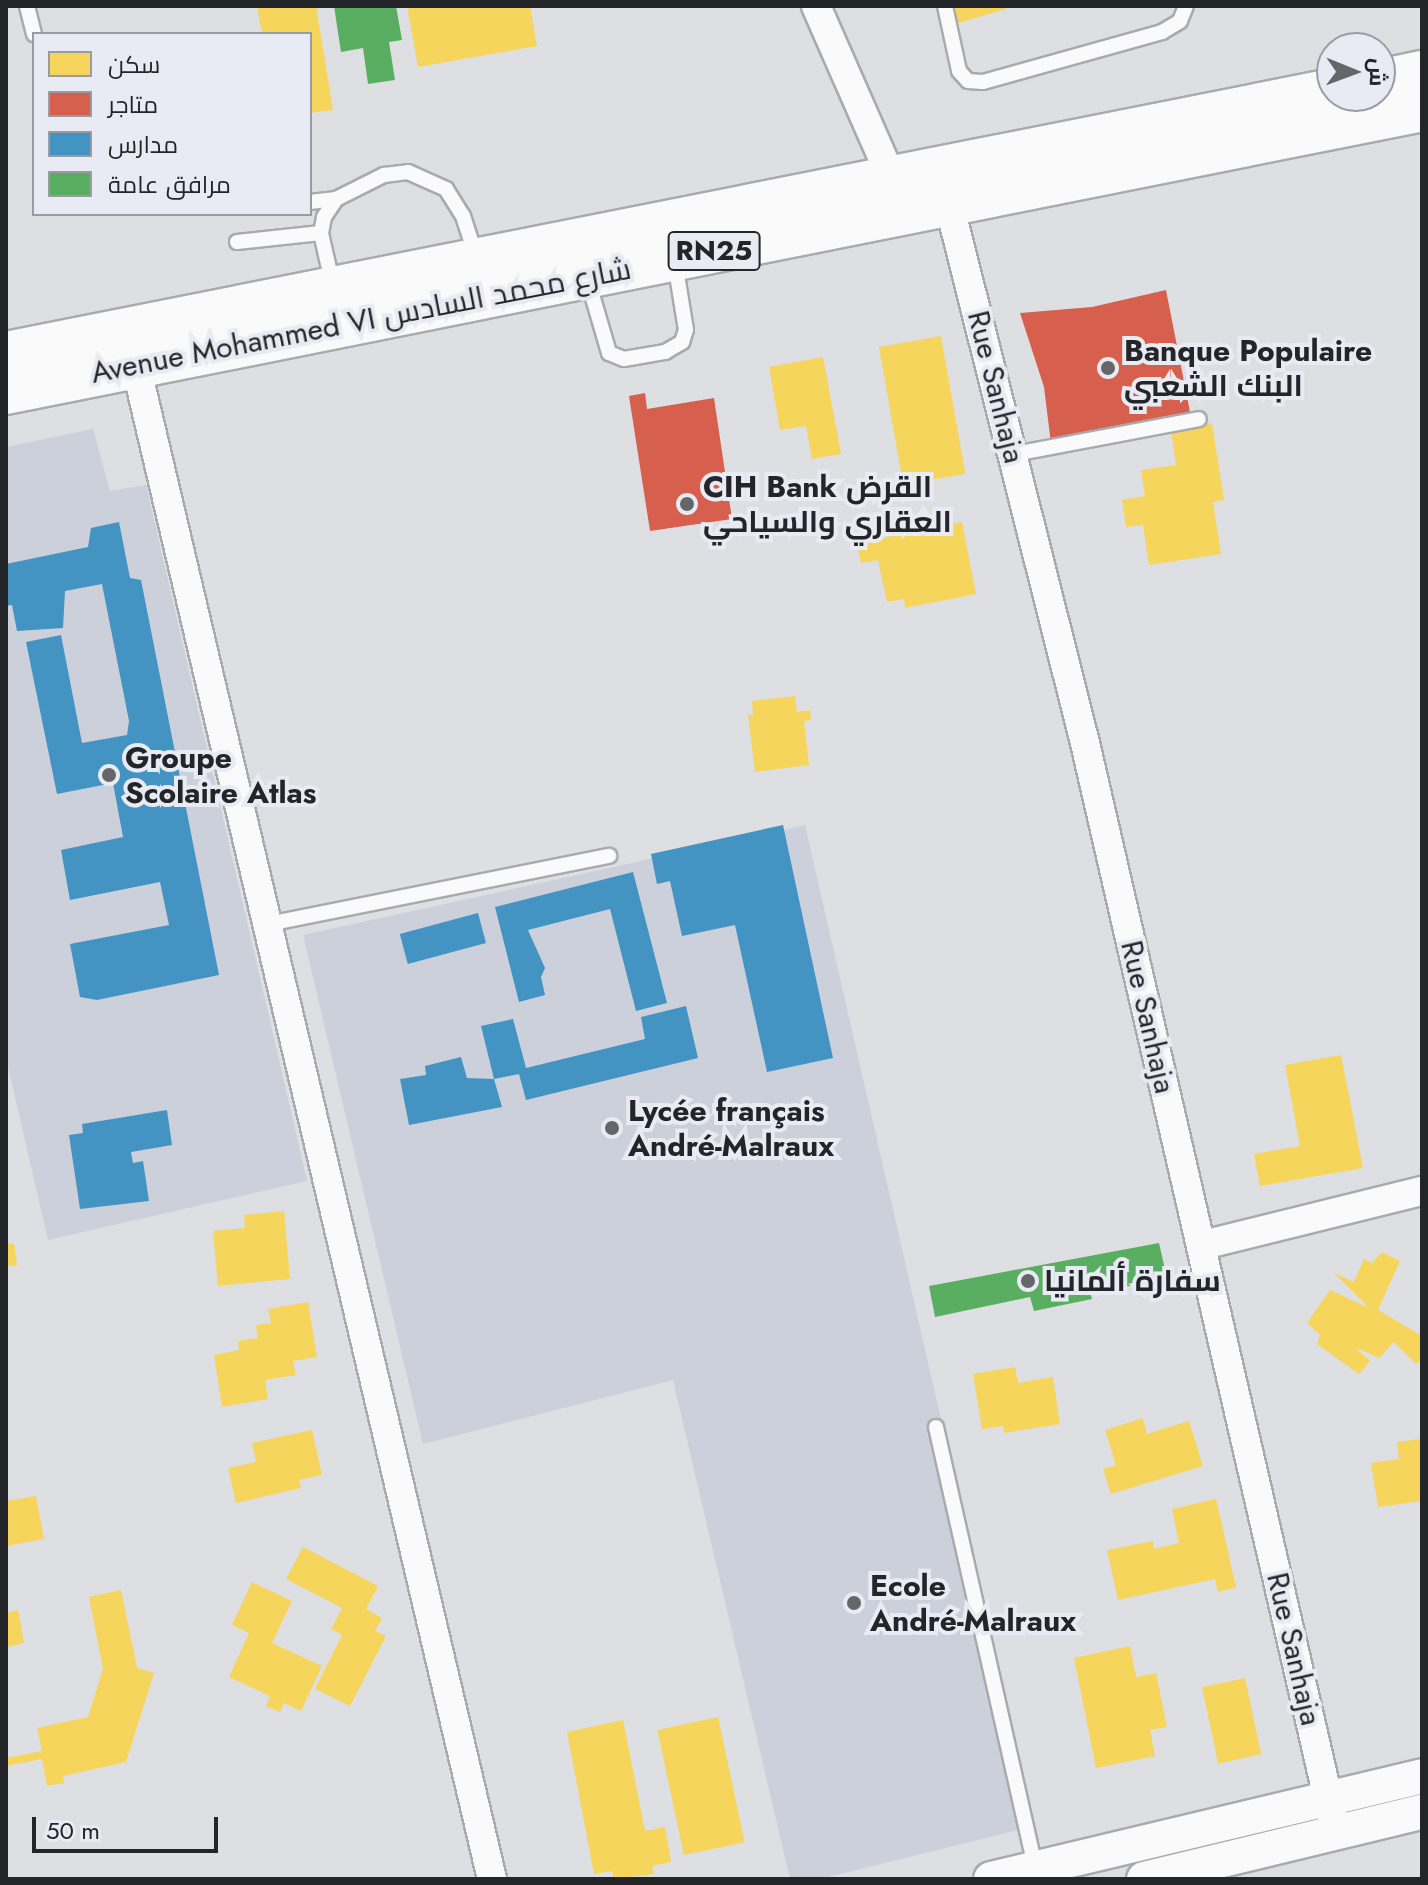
<!DOCTYPE html>
<html>
<head>
<meta charset="utf-8">
<style>
	body { margin:0 }
	#map { position:relative; width:1428px; height:1885px; overflow:hidden; background:#dedfe3; font-family:Jost,Cairo,sans-serif }
	div>[style] { position:absolute }
	[style*='--x'] { left:calc(var(--x)*1px); top:calc(var(--y)*1px); width:calc(var(--w)*1px); rotate:calc(var(--a)*1deg) }
	.built>* { inset:0; background:#ccd0da }
	.homes>* { inset:0; background:#f6d55c; transform-origin:0 0 }
	.shops>* { inset:0; background:#d6604d }
	.schools>* { inset:0; background:#4393c3; transform-origin:0 0 }
	.public>* { inset:0; background:#5aae61 }
	.roads { filter:drop-shadow(2px 0 #a9aaae) drop-shadow(-2px 0 #a9aaae) drop-shadow(0 2px #a9aaae) drop-shadow(0 -2px #a9aaae) }
	.service>* { height:14px; margin:-7px; padding:0 7px; transform-origin:7px; border-radius:7px; background:#fafafb }
	.minor>* { height:28px; margin:-14px; padding:0 14px; transform-origin:14px; border-radius:14px; background:#fafafb }
	.tertiary>* { height:34px; margin:-17px; padding:0 17px; transform-origin:17px; border-radius:17px; background:#fafafb }
	.primary>* { height:44px; margin:-22px; padding:0 22px; transform-origin:22px; border-radius:22px; background:#fafafb }
	.dots>* { width:22px; height:22px; translate:-50% -50%; box-sizing:border-box; border:4px solid #e8ebf3; border-radius:50% }
	span { translate:-50% -50%; white-space:nowrap; text-align:center; line-height:1.15; -webkit-text-stroke:8px #e8ebf3; paint-order:stroke }
	.shield-label span { padding:2px 6px; background:#e8ebf3; border:2px solid; border-radius:6px; -webkit-text-stroke-width:0 }
	.shield-label { font-size:28px; color:#242528; font-weight:700 }
	.street-label { font-size:30px; color:#242528 }
	.poi-label { font-size:30px; color:#242528; font-weight:700 }
	.left { translate:0 -50%; text-align:left }
	.frame { position:absolute; inset:0; border:8px solid #242528; pointer-events:none }
	.legend { position:absolute; left:32px; top:32px; width:280px; height:184px; box-sizing:border-box; background:#e8ebf3; border:2px solid #9a9ca2; margin:0; padding:10px 14px; list-style:none; font-size:24px; color:#242528 }
	.legend li { display:flex; align-items:center; gap:16px; height:40px }
	.legend b { width:40px; border:2px solid #9a9ca2 }
	.north { position:absolute; left:1316px; top:32px; width:80px; height:80px; box-sizing:border-box; background:#e8ebf3; border:2px solid #9a9ca2; border-radius:50%; rotate:91deg; font-size:22px; font-weight:700; line-height:32px; text-align:center; color:#242528 }
	.north::after { content:''; display:block; margin:auto; width:28px; height:36px; background:#656669; clip-path:polygon(50% 0,100% 100%,50% 72%,0 100%) }
	.scale { position:absolute; left:32px; top:1817px; width:186px; height:36px; box-sizing:border-box; border:4px solid #242528; border-top:0; padding-left:10px; font-size:24px; line-height:28px; white-space:nowrap; color:#242528; -webkit-text-stroke:6px #e8ebf3; paint-order:stroke }
</style>
</head>
<body>
<div id="map">
	<div class="built">
		<div style="clip-path:polygon(93px 429px,110px 491px,146px 485px,307px 1181px,48px 1240px,6px 1058px,6px 447px)"></div>
		<div style="clip-path:polygon(805px 825px,1034px 1826px,820px 1879px,790px 1879px,673px 1380px,423px 1444px,303px 935px)"></div>
	</div>
	<div class="homes">
		<div style="clip-path:polygon(257px 6px,316px 6px,333px 110px,310px 113px,310px 34px,262px 34px)"></div>
		<div style="clip-path:polygon(407px 6px,530px 6px,537px 46px,418px 67px)"></div>
		<div style="clip-path:polygon(954px 6px,1005px 6px,1006px 9px,958px 23px)"></div>
		<div style="left:941px;top:336px;width:140px;height:63px;rotate:80deg"></div>
		<div style="clip-path:polygon(823px 357px,841px 454px,812px 459px,806px 426px,780px 430px,769px 367px)"></div>
		<div style="clip-path:polygon(1212px 423px,1224px 500px,1213px 502px,1221px 554px,1149px 565px,1143px 525px,1126px 527px,1122px 500px,1145px 496px,1141px 470px,1176px 465px,1171px 429px)"></div>
		<div style="clip-path:polygon(962px 522px,976px 594px,905px 608px,904px 599px,887px 602px,878px 560px,861px 563px,857px 543px)"></div>
		<div style="clip-path:polygon(795px 696px,797px 712px,810px 710px,811px 720px,804px 721px,809px 765px,755px 772px,748px 715px,753px 715px,752px 701px)"></div>
		<div style="clip-path:polygon(1341px 1055px,1363px 1168px,1260px 1186px,1254px 1154px,1300px 1146px,1285px 1065px)"></div>
		<div style="clip-path:polygon(284px 1211px,290px 1279px,218px 1286px,213px 1231px,245px 1228px,244px 1215px)"></div>
		<div style="clip-path:polygon(14px 1243px,17px 1265px,6px 1266px,6px 1244px)"></div>
		<div style="clip-path:polygon(1382px 1252px,1400px 1261px,1378px 1310px,1422px 1336px,1422px 1358px,1416px 1364px,1394px 1342px,1379px 1358px,1355px 1347px,1370px 1361px,1359px 1374px,1317px 1344px,1320px 1335px,1307px 1323px,1330px 1290px,1369px 1308px,1334px 1273px,1354px 1282px,1364px 1259px,1372px 1263px)"></div>
		<div style="clip-path:polygon(308px 1302px,317px 1357px,293px 1361px,296px 1375px,265px 1380px,268px 1399px,222px 1407px,214px 1355px,239px 1350px,238px 1341px,258px 1338px,256px 1325px,271px 1323px,268px 1309px)"></div>
		<div style="clip-path:polygon(1015px 1367px,1018px 1383px,1053px 1377px,1060px 1424px,1004px 1433px,1003px 1426px,982px 1429px,973px 1374px)"></div>
		<div style="clip-path:polygon(1143px 1418px,1147px 1434px,1189px 1421px,1203px 1466px,1111px 1494px,1103px 1469px,1116px 1465px,1105px 1430px)"></div>
		<div style="clip-path:polygon(312px 1430px,322px 1475px,299px 1480px,301px 1488px,236px 1503px,228px 1468px,256px 1462px,252px 1443px)"></div>
		<div style="clip-path:polygon(1420px 1439px,1422px 1501px,1378px 1507px,1371px 1463px,1399px 1459px,1397px 1442px)"></div>
		<div style="clip-path:polygon(36px 1496px,44px 1539px,6px 1546px,6px 1501px)"></div>
		<div style="clip-path:polygon(1216px 1499px,1236px 1587px,1218px 1592px,1215px 1579px,1118px 1600px,1107px 1550px,1153px 1541px,1154px 1549px,1179px 1543px,1172px 1509px)"></div>
		<div style="clip-path:polygon(303px 1547px,378px 1586px,366px 1609px,382px 1618px,375px 1631px,386px 1636px,350px 1706px,315px 1689px,342px 1635px,331px 1629px,342px 1608px,286px 1579px)"></div>
		<div style="clip-path:polygon(252px 1582px,292px 1601px,272px 1643px,322px 1666px,301px 1711px,284px 1703px,280px 1712px,266px 1706px,270px 1696px,229px 1677px,249px 1633px,232px 1625px)"></div>
		<div style="clip-path:polygon(121px 1590px,137px 1668px,154px 1673px,126px 1762px,63px 1776px,64px 1783px,47px 1786px,42px 1759px,6px 1766px,6px 1758px,42px 1751px,37px 1728px,88px 1717px,103px 1669px,89px 1597px)"></div>
		<div style="clip-path:polygon(18px 1610px,24px 1643px,6px 1647px,6px 1613px)"></div>
		<div style="clip-path:polygon(1130px 1646px,1136px 1677px,1156px 1673px,1167px 1727px,1150px 1730px,1155px 1756px,1096px 1768px,1074px 1658px)"></div>
		<div style="left:1245px;top:1678px;width:78px;height:44px;rotate:78deg"></div>
		<div style="left:718px;top:1717px;width:128px;height:62px;rotate:78deg"></div>
		<div style="clip-path:polygon(623px 1720px,645px 1831px,665px 1827px,671px 1862px,652px 1866px,654px 1874px,614px 1879px,612px 1871px,594px 1874px,567px 1732px)"></div>
	</div>
	<div class="shops">
		<div style="clip-path:polygon(1166px 290px,1190px 412px,1051px 444px,1044px 387px,1020px 313px,1092px 307px)"></div>
		<div style="clip-path:polygon(645px 393px,647px 409px,714px 398px,732px 519px,650px 531px,629px 396px)"></div>
	</div>
	<div class="schools">
		<div style="clip-path:polygon(119px 522px,130px 578px,141px 580px,219px 975px,97px 1000px,80px 997px,70px 944px,169px 925px,160px 882px,70px 900px,61px 850px,123px 837px,113px 783px,57px 794px,26px 642px,61px 635px,82px 743px,127px 735px,129px 721px,102px 584px,65px 591px,63px 628px,17px 631px,12px 605px,6px 606px,6px 564px,88px 547px,91px 528px)"></div>
		<div style="clip-path:polygon(783px 825px,833px 1058px,767px 1072px,735px 925px,682px 936px,670px 881px,657px 884px,651px 854px)"></div>
		<div style="clip-path:polygon(633px 872px,667px 1003px,636px 1011px,610px 909px,528px 930px,545px 968px,541px 977px,545px 995px,519px 1002px,495px 907px)"></div>
		<div style="left:478px;top:913px;width:31px;height:81px;rotate:75deg"></div>
		<div style="clip-path:polygon(686px 1006px,698px 1058px,526px 1100px,519px 1074px,494px 1079px,481px 1026px,513px 1019px,526px 1068px,645px 1039px,641px 1017px)"></div>
		<div style="clip-path:polygon(461px 1057px,467px 1078px,494px 1079px,502px 1107px,409px 1125px,400px 1079px,426px 1075px,425px 1066px)"></div>
		<div style="clip-path:polygon(167px 1110px,172px 1145px,131px 1152px,133px 1163px,143px 1161px,149px 1201px,80px 1209px,69px 1135px,83px 1133px,82px 1124px)"></div>
	</div>
	<div class="public">
		<div style="clip-path:polygon(334px 6px,396px 6px,402px 40px,389px 42px,395px 80px,368px 84px,363px 48px,341px 52px)"></div>
		<div style="clip-path:polygon(1159px 1243px,1167px 1278px,1120px 1288px,1118px 1278px,1088px 1285px,1092px 1299px,1034px 1311px,1030px 1297px,935px 1317px,929px 1286px)"></div>
	</div>
	<div class="roads">
		<div class="service">
			<div style="--x:27;--y:6;--w:29;--a:76"></div>
			<div style="--x:945;--y:6;--w:66;--a:77.8"></div>
			<div style="--x:959;--y:71;--w:13;--a:48"></div>
			<div style="--x:968;--y:81;--w:15;--a:4"></div>
			<div style="--x:983;--y:82;--w:186;--a:-15.6"></div>
			<div style="--x:1162;--y:32;--w:21;--a:-31"></div>
			<div style="--x:1180;--y:21;--w:16;--a:-68"></div>
			<div style="--x:310;--y:202;--w:26;--a:-7"></div>
			<div style="--x:237;--y:242;--w:84;--a:-6.1"></div>
			<div style="--x:588;--y:281;--w:75;--a:73.7"></div>
			<div style="--x:609;--y:353;--w:16;--a:22"></div>
			<div style="--x:624;--y:359;--w:42;--a:-9.7"></div>
			<div style="--x:665;--y:352;--w:20;--a:-30"></div>
			<div style="--x:682;--y:342;--w:13;--a:-72"></div>
			<div style="--x:686;--y:330;--w:68;--a:-99.3"></div>
			<div style="--x:333;--y:286;--w:54;--a:-102.8"></div>
			<div style="--x:321;--y:233;--w:16;--a:-79"></div>
			<div style="--x:324;--y:217;--w:22;--a:-56"></div>
			<div style="--x:336;--y:199;--w:54;--a:-26.6"></div>
			<div style="--x:384;--y:175;--w:24;--a:-7"></div>
			<div style="--x:408;--y:172;--w:42;--a:24.1"></div>
			<div style="--x:446;--y:189;--w:32;--a:58"></div>
			<div style="--x:463;--y:216;--w:42;--a:72"></div>
			<div style="--x:1014;--y:454;--w:188;--a:-10.7"></div>
			<div style="--x:268;--y:924;--w:348;--a:-11.3"></div>
			<div style="--x:936;--y:1427;--w:452;--a:77.3"></div>
		</div>
		<div class="minor">
			<div style="--x:816;--y:6;--w:189;--a:66.3"></div>
			<div style="--x:949;--y:204;--w:556;--a:75.84"></div>
			<div style="--x:1085;--y:743;--w:1119;--a:77.03"></div>
			<div style="--x:136;--y:366;--w:1554;--a:76.76"></div>
			<div style="--x:1203;--y:1245;--w:226;--a:-13.9"></div>
		</div>
		<div class="tertiary">
			<div style="--x:991;--y:1879;--w:443;--a:-13.4"></div>
			<div style="--x:1144;--y:1879;--w:286;--a:-13.6"></div>
		</div>
		<div class="primary">
			<div style="--x:1380;--y:82;--w:43;--a:-12.1"></div>
			<div style="--x:6;--y:354;--w:1352;--a:-11.22"></div>
			<div style="--x:6;--y:392;--w:1444;--a:-11.3"></div>
		</div>
	</div>
	<div class="dots">
		<div style="left:1108px;top:368px;background:#656669"></div>
		<div style="left:687px;top:504px;background:#656669"></div>
		<div style="left:109px;top:775px;background:#656669"></div>
		<div style="left:612px;top:1128px;background:#656669"></div>
		<div style="left:1028px;top:1281px;background:#656669"></div>
		<div style="left:854px;top:1603px;background:#656669"></div>
	</div>
	<div class="shield-label">
		<span style="left:714px;top:251px">RN25</span>
	</div>
	<div class="street-label">
		<span style="left:361px;top:321px;rotate:-11deg">Avenue Mohammed VI شارع محمد السادس</span>
		<span style="left:996px;top:387px;rotate:76deg">Rue Sanhaja</span>
		<span style="left:1148px;top:1017px;rotate:77deg">Rue Sanhaja</span>
		<span style="left:1294px;top:1649px;rotate:77deg">Rue Sanhaja</span>
	</div>
	<div class="poi-label">
		<span class="left" style="left:1124px;top:368px">Banque Populaire<br>البنك الشعبي</span>
		<span class="left" style="left:703px;top:504px">CIH Bank القرض<br>العقاري والسياحي</span>
		<span class="left" style="left:125px;top:775px">Groupe<br>Scolaire Atlas</span>
		<span class="left" style="left:628px;top:1128px">Lycée français<br>André-Malraux</span>
		<span class="left" style="left:1044px;top:1281px">سفارة ألمانيا</span>
		<span class="left" style="left:870px;top:1603px">Ecole<br>André-Malraux</span>
	</div>
	<div class="frame"></div>
	<ul class="legend">
	<li><b style="height:22px;background:#f6d55c"></b>سكن</li>
	<li><b style="height:22px;background:#d6604d"></b>متاجر</li>
	<li><b style="height:22px;background:#4393c3"></b>مدارس</li>
	<li><b style="height:22px;background:#5aae61"></b>مرافق عامة</li>
	</ul>
	<div class="north">ش</div>
	<div class="scale">50 m</div>
</div>
</body>
</html>
